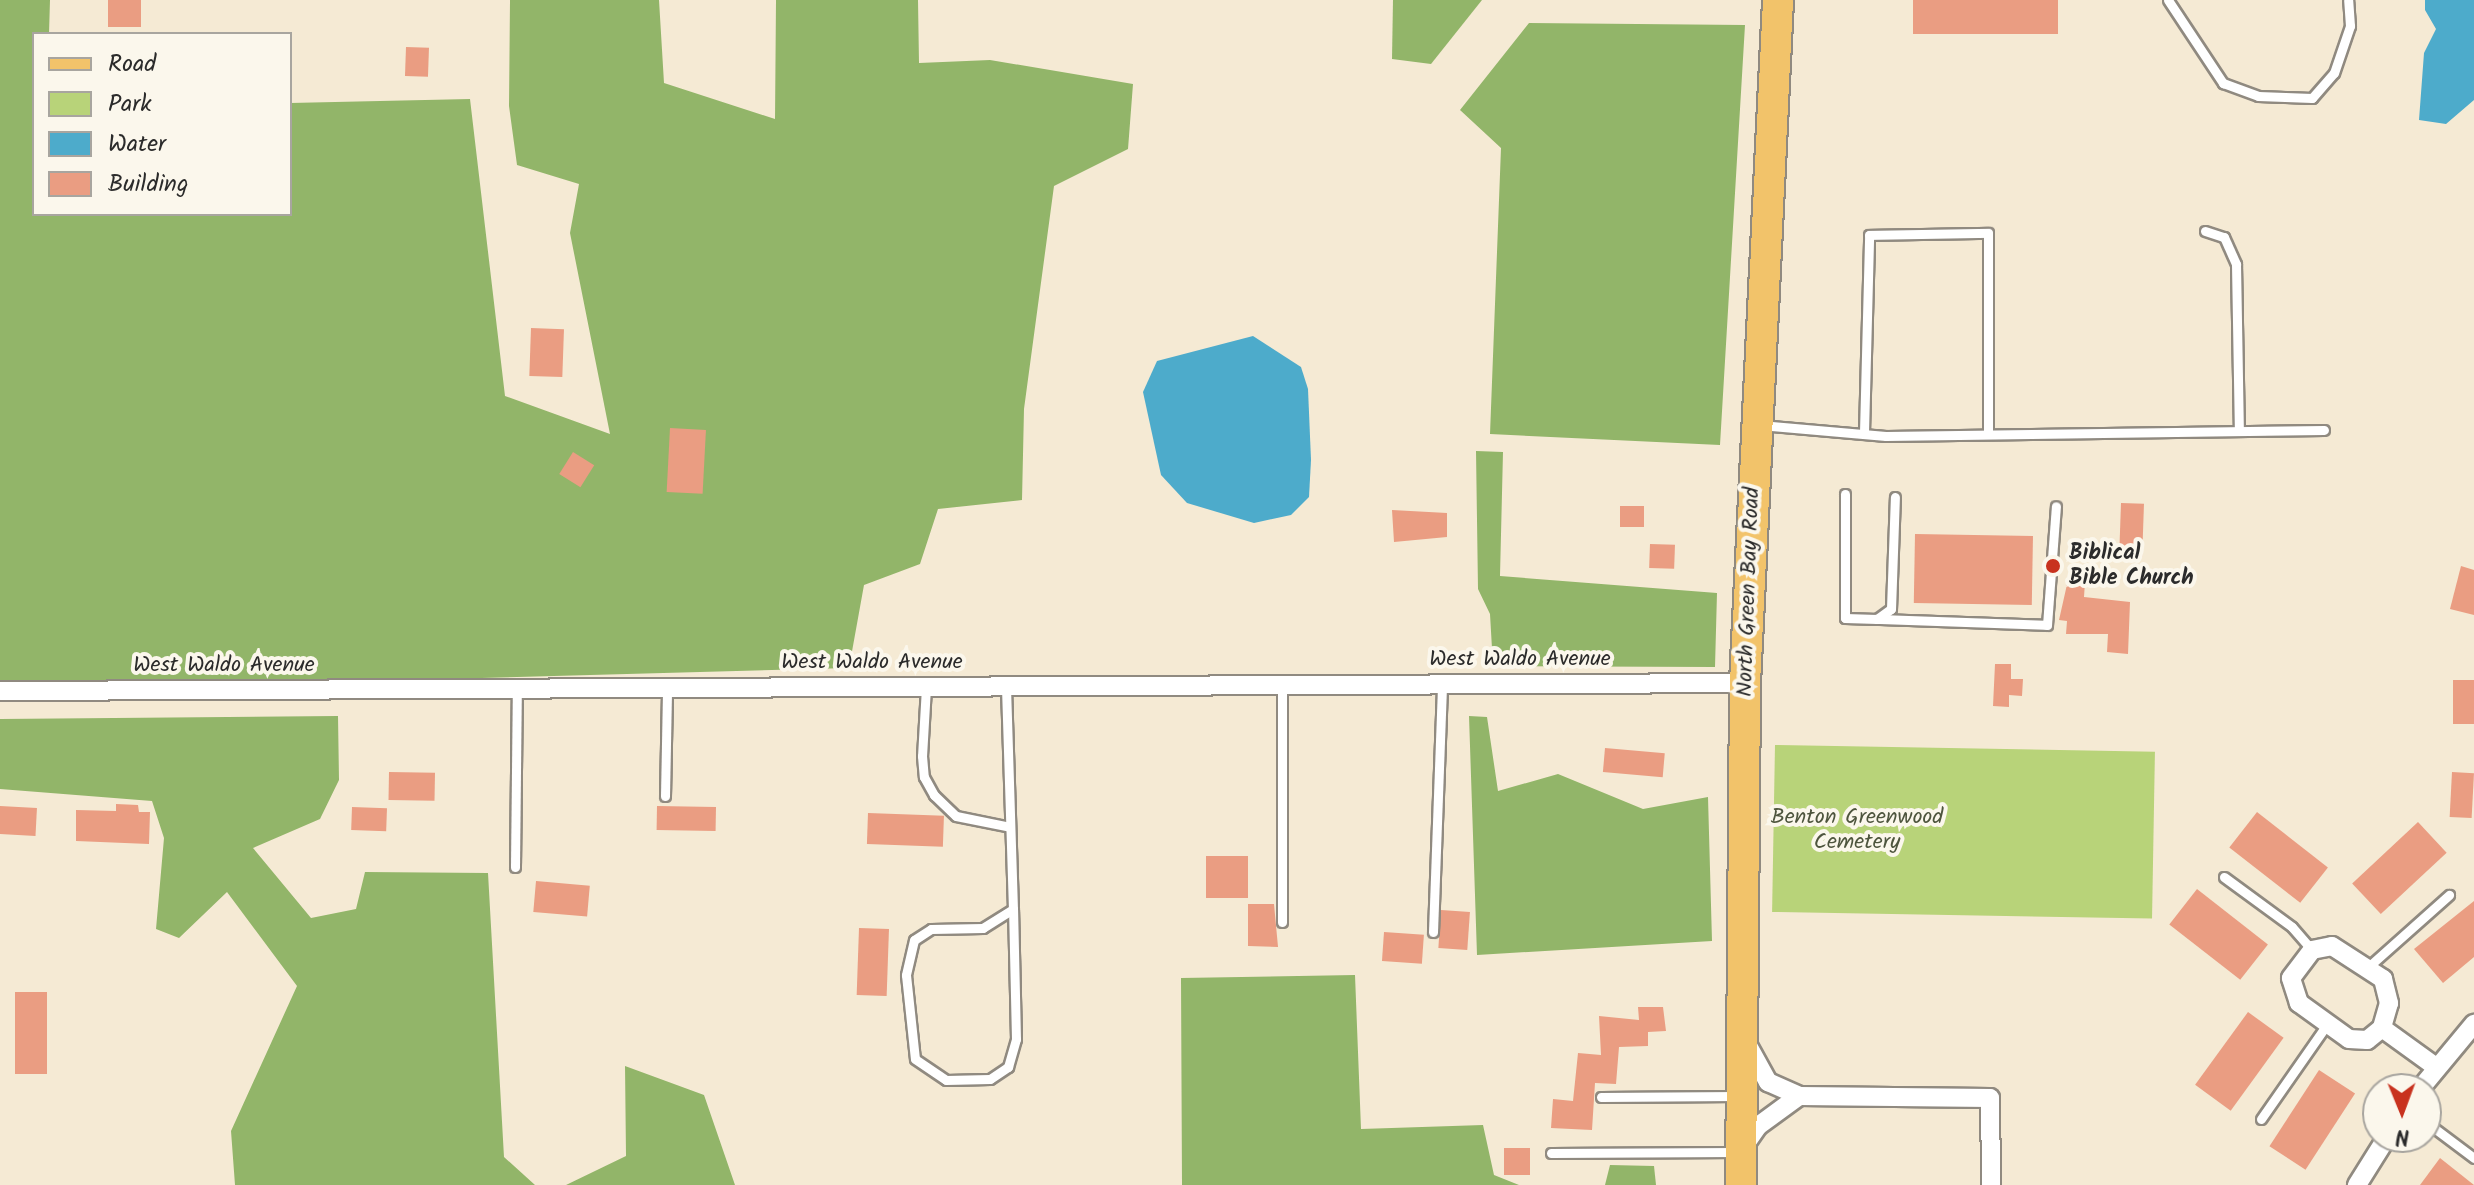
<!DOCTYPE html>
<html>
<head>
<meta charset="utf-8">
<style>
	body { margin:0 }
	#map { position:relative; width:2474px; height:1185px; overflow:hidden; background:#f5ead4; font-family:Kalam,sans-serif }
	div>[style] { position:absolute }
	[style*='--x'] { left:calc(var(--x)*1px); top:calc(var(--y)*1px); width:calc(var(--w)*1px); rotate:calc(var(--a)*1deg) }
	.green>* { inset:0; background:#b8d379; transform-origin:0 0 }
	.forest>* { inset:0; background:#92b569 }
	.water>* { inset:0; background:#4dabcb }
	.building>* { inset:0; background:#ea9d82; transform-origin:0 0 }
	.roads { filter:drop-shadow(2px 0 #908a80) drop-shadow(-2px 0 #908a80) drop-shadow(0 2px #908a80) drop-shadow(0 -2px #908a80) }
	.lane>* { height:9px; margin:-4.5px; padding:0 4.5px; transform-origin:4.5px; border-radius:4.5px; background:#fff }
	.street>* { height:18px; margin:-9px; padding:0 9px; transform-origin:9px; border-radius:9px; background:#fff }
	.primary>* { height:30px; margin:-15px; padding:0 15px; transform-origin:15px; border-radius:15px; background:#f2c36a }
	.dots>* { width:22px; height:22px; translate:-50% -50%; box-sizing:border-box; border:4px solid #fbf7ec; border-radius:50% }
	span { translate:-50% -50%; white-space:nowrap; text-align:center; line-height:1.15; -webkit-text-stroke:8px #fbf7ec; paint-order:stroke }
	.poi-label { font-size:22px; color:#2b2b2b; font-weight:700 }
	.left { translate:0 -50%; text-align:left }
	.street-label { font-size:22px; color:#2b2b2b }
	.park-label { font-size:22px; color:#4e553e }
	.legend { position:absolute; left:32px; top:32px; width:260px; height:184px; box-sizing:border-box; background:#fbf7ec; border:2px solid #a8a59f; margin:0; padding:10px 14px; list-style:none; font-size:24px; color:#2b2b2b }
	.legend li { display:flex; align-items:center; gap:16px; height:40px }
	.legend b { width:40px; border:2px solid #a8a59f }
	.north { position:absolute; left:2362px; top:1073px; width:80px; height:80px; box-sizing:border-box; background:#fbf7ec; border:2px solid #a8a59f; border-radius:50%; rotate:179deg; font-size:22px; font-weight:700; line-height:32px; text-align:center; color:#2b2b2b }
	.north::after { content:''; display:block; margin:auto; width:28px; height:36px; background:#c8321e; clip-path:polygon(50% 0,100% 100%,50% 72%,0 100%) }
</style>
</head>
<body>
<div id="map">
	<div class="green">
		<div style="left:1775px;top:745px;width:380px;height:167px;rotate:1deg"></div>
	</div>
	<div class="forest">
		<div style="clip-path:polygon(0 0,50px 0,49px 34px,34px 34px,34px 214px,290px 214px,290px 103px,470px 99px,505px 396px,610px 434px,570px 233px,579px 184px,517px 165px,509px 106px,510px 0,659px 0,664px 83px,775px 119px,776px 0,918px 0,919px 63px,990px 60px,1133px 84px,1128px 149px,1054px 186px,1024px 409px,1022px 500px,938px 509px,920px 564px,864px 585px,849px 668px,0 691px)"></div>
		<div style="clip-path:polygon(1393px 0,1482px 0,1431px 64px,1392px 59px)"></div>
		<div style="clip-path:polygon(1529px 23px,1745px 25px,1720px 445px,1490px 434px,1501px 148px,1460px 110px)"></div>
		<div style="clip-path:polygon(1476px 451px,1503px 452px,1500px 576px,1717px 593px,1715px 667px,1493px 666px,1490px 614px,1478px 589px)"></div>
		<div style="clip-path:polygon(338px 716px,339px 780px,320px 819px,253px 848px,311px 918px,356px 909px,365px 872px,488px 873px,504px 1157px,535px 1185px,235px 1185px,231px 1131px,297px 986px,227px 892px,179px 938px,156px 929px,164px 838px,152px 801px,0 789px,0 719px)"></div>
		<div style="clip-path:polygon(1469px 716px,1487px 717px,1498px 791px,1558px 774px,1643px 809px,1708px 797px,1712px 941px,1477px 955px)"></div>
		<div style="clip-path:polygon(1355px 975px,1361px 1129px,1483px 1125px,1494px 1175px,1519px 1185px,1182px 1185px,1181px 978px)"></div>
		<div style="clip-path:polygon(625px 1066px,704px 1095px,735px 1185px,566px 1185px,626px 1156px)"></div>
		<div style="clip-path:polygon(1610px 1165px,1654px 1166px,1656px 1185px,1605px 1185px)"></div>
	</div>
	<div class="water">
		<div style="clip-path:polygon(2425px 0,2474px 0,2474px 100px,2446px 124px,2419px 120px,2424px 53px,2436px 29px,2425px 10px)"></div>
		<div style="clip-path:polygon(1253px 336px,1301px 367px,1308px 389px,1311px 460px,1309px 497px,1291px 515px,1254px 523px,1187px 503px,1161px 475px,1143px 392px,1157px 361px)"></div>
	</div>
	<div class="building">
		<div style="left:108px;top:0;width:33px;height:27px"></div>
		<div style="left:1913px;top:0;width:145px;height:34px"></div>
		<div style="left:406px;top:47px;width:23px;height:29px;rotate:2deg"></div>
		<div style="left:531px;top:328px;width:33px;height:48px;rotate:2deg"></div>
		<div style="left:670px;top:428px;width:36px;height:64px;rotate:3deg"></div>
		<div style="left:573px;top:452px;width:25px;height:26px;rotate:32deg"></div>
		<div style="left:2121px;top:503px;width:23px;height:53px;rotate:2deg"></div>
		<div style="left:1644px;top:506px;width:21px;height:24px;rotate:90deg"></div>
		<div style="clip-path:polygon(1392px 510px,1447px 513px,1447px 537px,1394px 542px)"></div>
		<div style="left:1915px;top:534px;width:118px;height:69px;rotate:1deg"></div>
		<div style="left:1650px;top:544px;width:25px;height:24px;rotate:2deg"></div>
		<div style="clip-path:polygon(2461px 566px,2474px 570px,2474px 615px,2450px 609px)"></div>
		<div style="clip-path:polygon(2068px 580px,2085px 582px,2084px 597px,2130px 602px,2128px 654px,2107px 652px,2108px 634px,2066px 634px,2067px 621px,2059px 620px)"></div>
		<div style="clip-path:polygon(1995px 664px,2011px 664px,2011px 679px,2023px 679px,2022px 696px,2009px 695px,2009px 707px,1993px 706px)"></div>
		<div style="left:2453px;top:680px;width:21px;height:44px"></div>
		<div style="left:1605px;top:748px;width:60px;height:24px;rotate:5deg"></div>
		<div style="left:389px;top:772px;width:46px;height:28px;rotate:1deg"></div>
		<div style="left:2452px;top:772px;width:22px;height:45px;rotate:3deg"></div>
		<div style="clip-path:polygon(116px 804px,138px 805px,139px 812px,150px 812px,149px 844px,76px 841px,76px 810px,116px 811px)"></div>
		<div style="left:0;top:806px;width:37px;height:28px;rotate:3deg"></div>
		<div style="left:657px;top:806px;width:59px;height:24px;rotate:1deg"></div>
		<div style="left:352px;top:807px;width:35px;height:23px;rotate:2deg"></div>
		<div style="left:2257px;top:812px;width:90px;height:45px;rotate:38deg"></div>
		<div style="left:868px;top:813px;width:76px;height:31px;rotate:2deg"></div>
		<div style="left:2418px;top:822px;width:42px;height:90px;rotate:47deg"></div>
		<div style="left:1206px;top:856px;width:42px;height:42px"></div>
		<div style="left:536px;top:881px;width:54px;height:31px;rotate:5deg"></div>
		<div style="left:2197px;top:889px;width:90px;height:45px;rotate:38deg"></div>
		<div style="clip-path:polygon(2474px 901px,2474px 957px,2443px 983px,2414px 949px)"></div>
		<div style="clip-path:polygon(1248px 904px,1274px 904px,1278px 947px,1248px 946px)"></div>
		<div style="left:1441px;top:910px;width:29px;height:38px;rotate:4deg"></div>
		<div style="left:859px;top:928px;width:30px;height:67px;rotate:2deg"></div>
		<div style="left:1384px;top:932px;width:40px;height:29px;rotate:4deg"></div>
		<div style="left:15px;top:992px;width:32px;height:82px"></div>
		<div style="clip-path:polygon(1638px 1007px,1663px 1007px,1666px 1031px,1648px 1032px,1648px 1046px,1619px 1047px,1616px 1084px,1595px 1083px,1592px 1130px,1551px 1128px,1553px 1099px,1573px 1101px,1578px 1053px,1601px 1055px,1599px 1016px,1639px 1020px)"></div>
		<div style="left:2248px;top:1012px;width:44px;height:90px;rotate:36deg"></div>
		<div style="left:2319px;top:1070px;width:43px;height:91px;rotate:33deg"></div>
		<div style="left:1504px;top:1148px;width:26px;height:27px"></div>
		<div style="clip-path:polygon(2440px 1158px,2474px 1185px,2420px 1185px)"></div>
	</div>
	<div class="roads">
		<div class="lane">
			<div style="--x:2168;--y:0;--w:100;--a:56.5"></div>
			<div style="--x:2223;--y:83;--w:37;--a:20"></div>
			<div style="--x:2258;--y:96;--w:54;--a:2.1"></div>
			<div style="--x:2312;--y:98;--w:33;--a:-49"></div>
			<div style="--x:2334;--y:73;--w:50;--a:-71.2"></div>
			<div style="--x:2350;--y:26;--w:26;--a:-94"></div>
			<div style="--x:2205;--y:231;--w:20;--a:18"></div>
			<div style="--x:2224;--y:237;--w:30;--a:66"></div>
			<div style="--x:2236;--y:264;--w:167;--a:89"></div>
			<div style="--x:1760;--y:425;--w:126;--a:5"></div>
			<div style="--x:1886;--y:436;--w:438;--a:-0.8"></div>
			<div style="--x:1864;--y:432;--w:197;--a:-88.5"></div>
			<div style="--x:1869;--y:235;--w:119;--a:-1"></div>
			<div style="--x:1988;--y:233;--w:201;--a:90"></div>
			<div style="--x:1845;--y:494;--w:124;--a:90"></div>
			<div style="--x:1845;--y:618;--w:32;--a:2"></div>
			<div style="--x:1877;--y:619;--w:17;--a:-36"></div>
			<div style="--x:1891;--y:609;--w:112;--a:-88"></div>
			<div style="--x:1877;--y:619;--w:170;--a:2"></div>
			<div style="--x:2047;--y:625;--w:119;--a:-85.7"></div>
			<div style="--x:926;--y:687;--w:69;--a:93.3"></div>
			<div style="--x:922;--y:756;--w:21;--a:85"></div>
			<div style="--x:924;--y:777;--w:21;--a:61"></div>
			<div style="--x:934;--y:795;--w:30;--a:44"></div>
			<div style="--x:956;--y:816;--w:55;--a:11.5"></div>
			<div style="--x:1006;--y:687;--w:222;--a:88.2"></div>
			<div style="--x:1013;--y:909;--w:36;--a:148"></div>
			<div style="--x:983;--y:928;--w:52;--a:178.9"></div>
			<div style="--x:931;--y:929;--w:20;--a:147"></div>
			<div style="--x:914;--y:940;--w:36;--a:103"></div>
			<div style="--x:906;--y:975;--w:84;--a:83.9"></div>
			<div style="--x:915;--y:1059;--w:37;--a:34"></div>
			<div style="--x:946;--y:1080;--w:44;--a:-1.3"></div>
			<div style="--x:990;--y:1079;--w:22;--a:-34"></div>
			<div style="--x:1008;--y:1067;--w:29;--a:-74"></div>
			<div style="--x:1016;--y:1039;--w:130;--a:-91.3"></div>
			<div style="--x:665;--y:796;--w:108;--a:-88.9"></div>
			<div style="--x:515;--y:867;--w:178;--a:-89.4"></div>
			<div style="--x:2224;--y:877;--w:84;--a:36.3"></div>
			<div style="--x:2292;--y:927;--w:30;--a:49"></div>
			<div style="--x:1282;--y:922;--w:237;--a:-90"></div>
			<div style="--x:1433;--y:932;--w:247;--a:-87.9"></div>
			<div style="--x:2367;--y:968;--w:110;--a:-41.7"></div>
			<div style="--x:1601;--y:1097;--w:136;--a:-0.4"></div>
			<div style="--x:2261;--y:1119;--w:117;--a:-55.1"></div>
			<div style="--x:2426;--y:1122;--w:60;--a:36.9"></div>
			<div style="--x:1551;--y:1153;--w:186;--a:-0.3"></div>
		</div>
		<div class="street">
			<div style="--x:0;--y:691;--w:1745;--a:-0.26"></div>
			<div style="--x:2382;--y:1028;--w:19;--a:141"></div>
			<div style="--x:2367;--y:1040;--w:18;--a:-177"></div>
			<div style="--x:2349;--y:1039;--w:62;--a:-144.2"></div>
			<div style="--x:2299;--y:1003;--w:26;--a:-108"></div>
			<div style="--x:2291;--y:978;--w:35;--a:-53"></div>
			<div style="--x:2312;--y:950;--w:20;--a:-11"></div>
			<div style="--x:2332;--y:946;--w:61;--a:32.9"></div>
			<div style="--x:2383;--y:979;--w:25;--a:76"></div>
			<div style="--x:2389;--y:1003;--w:26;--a:106"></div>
			<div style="--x:2382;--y:1028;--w:67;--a:35.8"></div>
			<div style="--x:1746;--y:1042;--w:46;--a:61.2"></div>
			<div style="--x:1768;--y:1082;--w:34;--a:24"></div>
			<div style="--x:1799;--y:1096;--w:191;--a:0.6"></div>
			<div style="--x:1990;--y:1098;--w:87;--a:89.3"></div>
			<div style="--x:2420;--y:1089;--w:85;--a:-50.3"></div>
			<div style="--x:1744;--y:1146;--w:24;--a:-55"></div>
			<div style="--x:1758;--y:1126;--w:51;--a:-36.2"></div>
			<div style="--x:2357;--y:1185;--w:57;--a:-58"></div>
		</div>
		<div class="primary">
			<div style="--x:1741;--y:1185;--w:502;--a:-89.54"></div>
			<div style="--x:1745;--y:683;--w:684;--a:-87.23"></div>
		</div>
	</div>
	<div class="dots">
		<div style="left:2053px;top:566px;background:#c8321e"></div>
	</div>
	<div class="poi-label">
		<span class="left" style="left:2069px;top:566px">Biblical<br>Bible Church</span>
	</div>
	<div class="street-label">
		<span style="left:1749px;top:592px;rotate:-88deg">North Green Bay Road</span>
		<span style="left:1520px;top:660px">West Waldo Avenue</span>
		<span style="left:872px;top:663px">West Waldo Avenue</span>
		<span style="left:224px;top:666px">West Waldo Avenue</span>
	</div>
	<div class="park-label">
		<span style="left:1857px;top:830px">Benton Greenwood<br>Cemetery</span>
	</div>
	<ul class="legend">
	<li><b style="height:10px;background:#f2c36a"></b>Road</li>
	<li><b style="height:22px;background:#b8d379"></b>Park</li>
	<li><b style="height:22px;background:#4dabcb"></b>Water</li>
	<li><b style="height:22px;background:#ea9d82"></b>Building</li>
	</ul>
	<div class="north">N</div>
</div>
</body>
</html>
